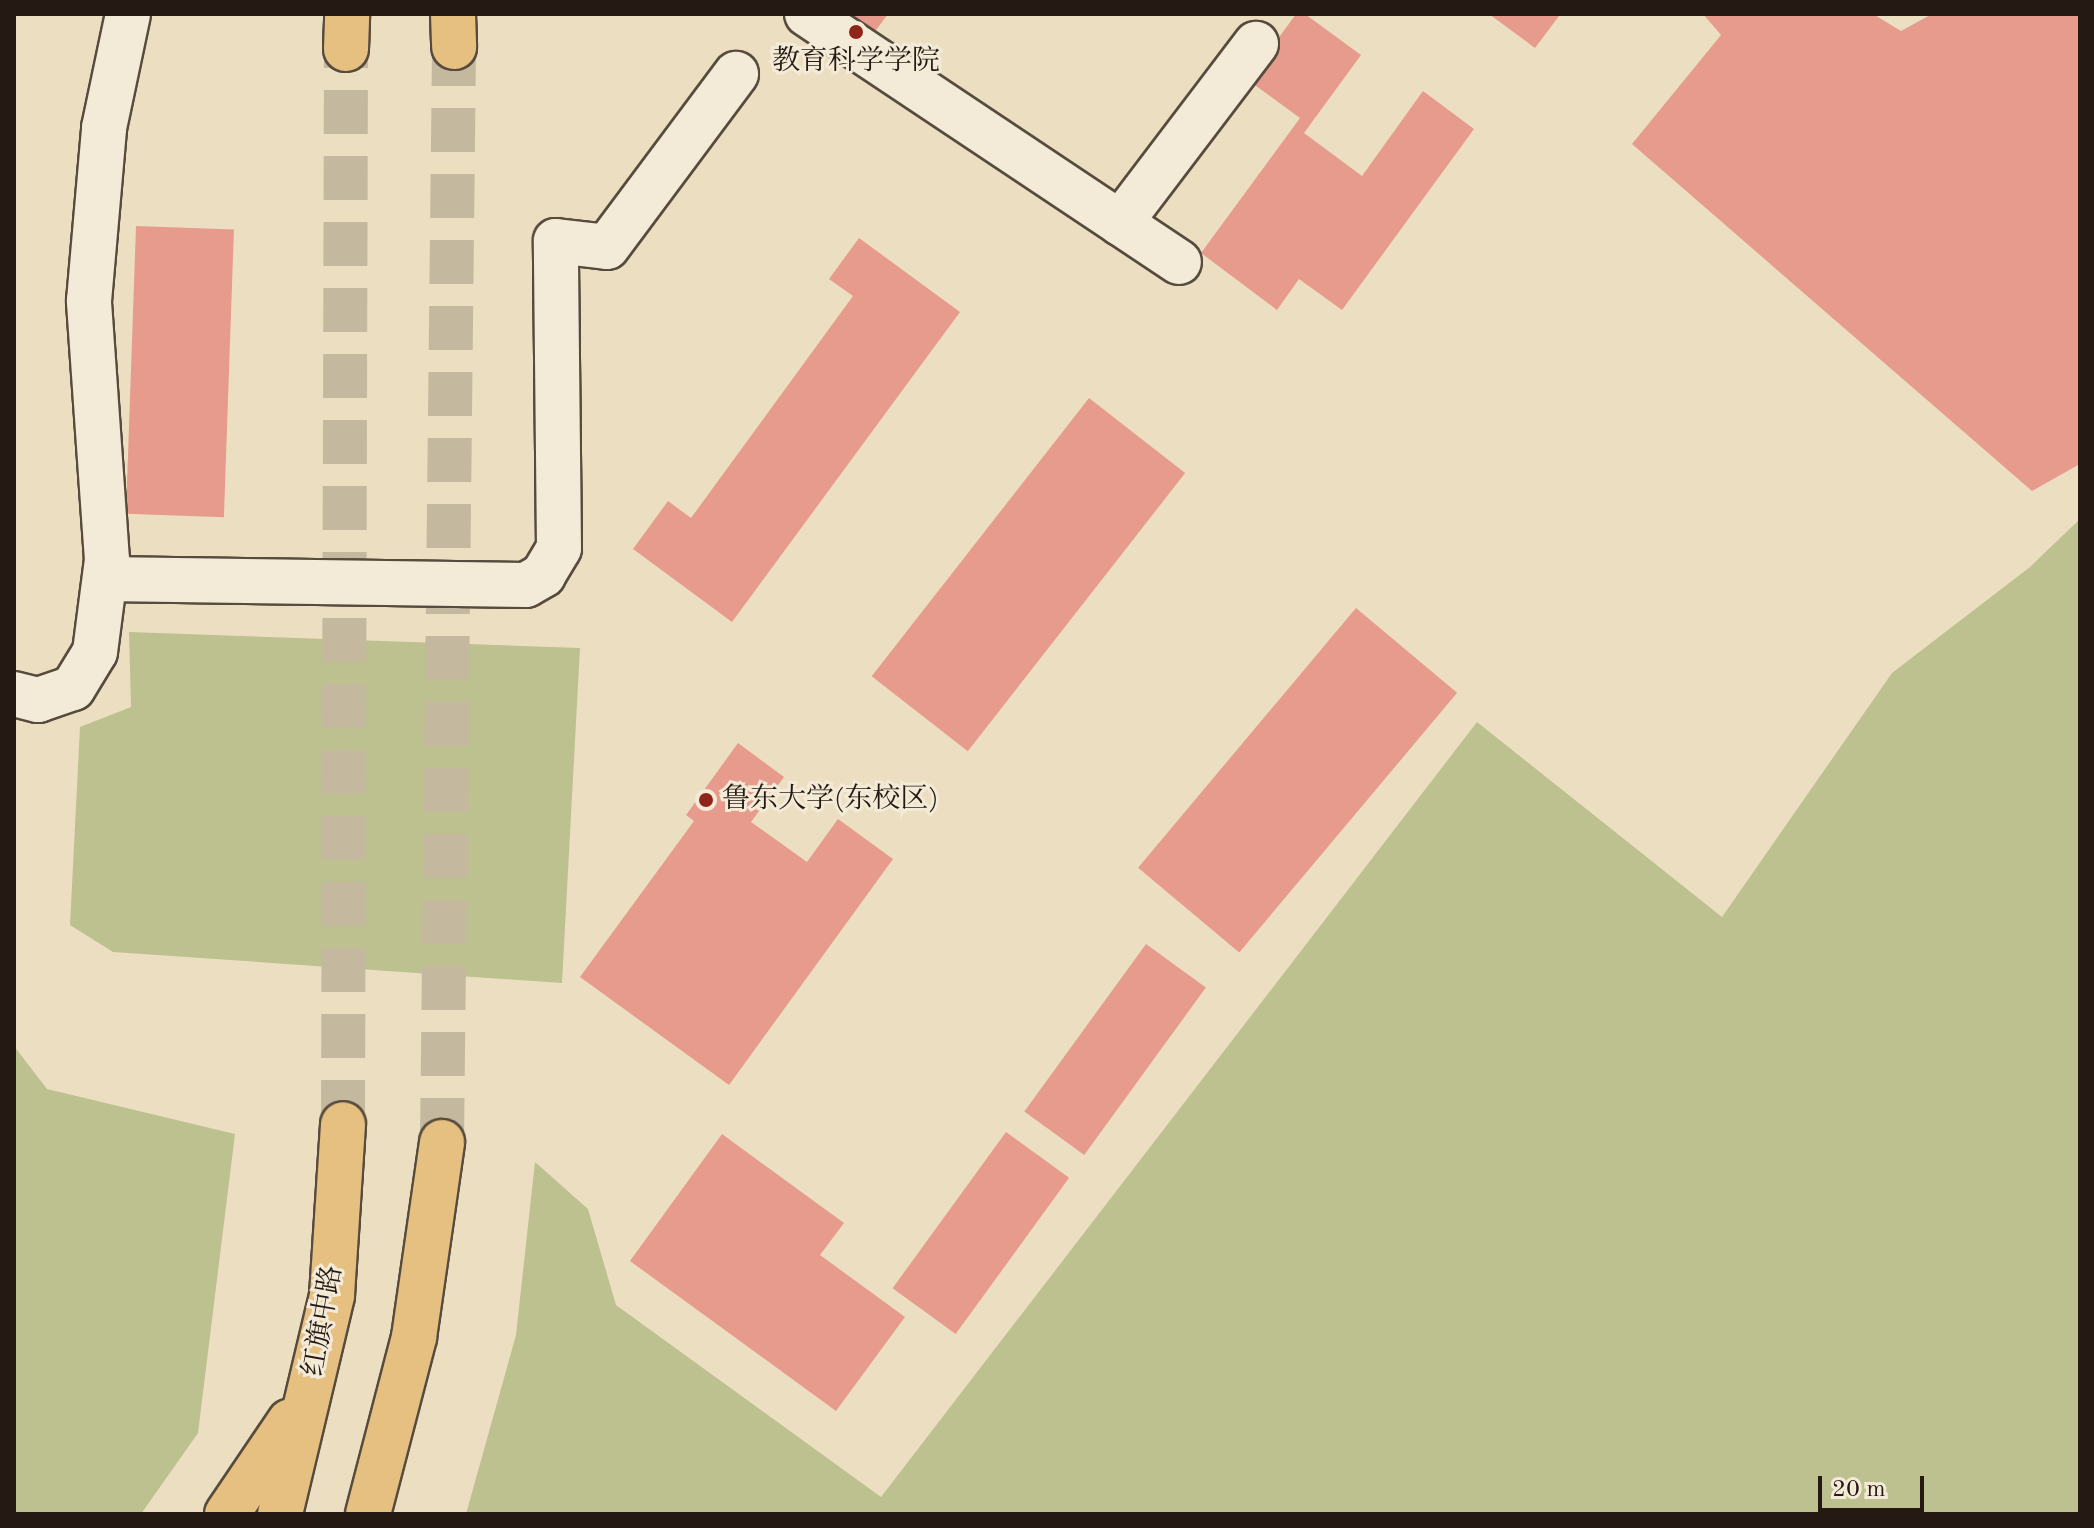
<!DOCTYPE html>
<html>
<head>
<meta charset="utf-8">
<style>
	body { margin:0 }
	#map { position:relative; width:2094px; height:1528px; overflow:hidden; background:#ecdfc1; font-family:"Old Standard TT","Noto Serif SC",serif }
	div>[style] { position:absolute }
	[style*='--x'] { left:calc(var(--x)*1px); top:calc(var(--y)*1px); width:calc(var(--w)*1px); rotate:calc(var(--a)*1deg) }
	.green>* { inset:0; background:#bdc08f }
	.building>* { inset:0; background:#e69b8d; transform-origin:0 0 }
	.major-tunnel>* { height:44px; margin-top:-22px; transform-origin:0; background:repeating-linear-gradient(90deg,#c4b89e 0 44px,transparent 0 66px) }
	.roads { filter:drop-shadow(2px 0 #574b3e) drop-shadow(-2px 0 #574b3e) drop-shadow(0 2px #574b3e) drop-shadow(0 -2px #574b3e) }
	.minor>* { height:44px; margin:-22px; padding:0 22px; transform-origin:22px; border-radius:22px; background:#f3ead7 }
	.major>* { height:44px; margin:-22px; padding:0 22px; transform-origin:22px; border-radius:22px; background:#e6c080 }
	.dots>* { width:22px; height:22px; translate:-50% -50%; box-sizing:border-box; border:4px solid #f3ead7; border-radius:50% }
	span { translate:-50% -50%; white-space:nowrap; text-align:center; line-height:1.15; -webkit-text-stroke:6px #f3ead7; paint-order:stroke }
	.poi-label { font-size:28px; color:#251a13 }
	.left { translate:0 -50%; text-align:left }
	.street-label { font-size:28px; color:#251a13 }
	.frame { position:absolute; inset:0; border:16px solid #251a13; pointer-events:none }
	.scale { position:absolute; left:1818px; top:1476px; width:106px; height:36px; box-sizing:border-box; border:4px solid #251a13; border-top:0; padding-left:10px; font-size:24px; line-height:28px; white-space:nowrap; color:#251a13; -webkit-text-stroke:6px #f3ead7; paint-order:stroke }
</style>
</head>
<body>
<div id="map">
	<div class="green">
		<div style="clip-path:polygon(2080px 519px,2080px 1514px,466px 1514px,516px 1335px,535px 1162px,588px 1209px,616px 1305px,881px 1497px,1477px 722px,1722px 917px,1892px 673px,2030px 567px)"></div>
		<div style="clip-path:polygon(129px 632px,580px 648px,562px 983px,113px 952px,70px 925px,80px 727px,131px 707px)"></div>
		<div style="clip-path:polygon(14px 1046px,47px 1089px,235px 1134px,198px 1433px,141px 1514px,14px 1514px)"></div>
	</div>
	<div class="building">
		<div style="clip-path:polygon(811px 14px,888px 14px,862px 49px)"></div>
		<div style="clip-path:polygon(1296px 14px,1305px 14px,1361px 55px,1304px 133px,1362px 176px,1423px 91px,1474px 129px,1342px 310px,1299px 279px,1277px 310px,1201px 253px,1300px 118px,1248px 80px)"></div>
		<div style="clip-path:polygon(1489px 14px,1557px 14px,1559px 16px,1535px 48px)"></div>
		<div style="clip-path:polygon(1703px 14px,1873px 14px,1901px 31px,1932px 14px,2080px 14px,2080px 464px,2032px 491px,1632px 144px,1721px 35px)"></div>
		<div style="left:136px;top:226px;width:98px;height:288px;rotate:2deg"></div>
		<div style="clip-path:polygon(859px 238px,960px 312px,732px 622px,633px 549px,668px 501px,691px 518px,853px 296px,829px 279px)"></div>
		<div style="left:1089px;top:398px;width:122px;height:353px;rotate:38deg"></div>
		<div style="left:1356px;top:608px;width:132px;height:339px;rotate:40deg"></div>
		<div style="clip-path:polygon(738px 743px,784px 777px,751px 822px,807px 862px,838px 819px,893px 859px,729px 1085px,580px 977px,694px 821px,686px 815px)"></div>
		<div style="left:1146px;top:944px;width:74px;height:207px;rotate:36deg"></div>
		<div style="left:1006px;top:1132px;width:78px;height:193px;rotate:36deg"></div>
		<div style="clip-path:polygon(722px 1134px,844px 1223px,820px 1255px,905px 1317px,836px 1411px,630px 1261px)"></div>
	</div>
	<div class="major-tunnel">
		<div style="--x:343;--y:1124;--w:1075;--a:-89.84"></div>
		<div style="--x:442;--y:1142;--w:1095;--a:-89.37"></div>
	</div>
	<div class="roads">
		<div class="minor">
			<div style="--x:807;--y:14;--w:447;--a:33.7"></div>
			<div style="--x:1120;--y:223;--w:225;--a:-52.8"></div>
			<div style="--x:105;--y:579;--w:421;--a:0.8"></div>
			<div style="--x:526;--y:585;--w:20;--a:-30"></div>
			<div style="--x:543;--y:575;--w:31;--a:-59"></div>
			<div style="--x:559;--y:548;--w:307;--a:-90.6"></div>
			<div style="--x:556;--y:241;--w:51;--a:6.7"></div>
			<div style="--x:607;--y:247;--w:216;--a:-53.3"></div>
			<div style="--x:14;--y:694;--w:25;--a:14"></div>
			<div style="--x:38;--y:700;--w:37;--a:-19"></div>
			<div style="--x:73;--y:688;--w:42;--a:-58.6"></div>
			<div style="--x:95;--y:652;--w:93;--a:-82.6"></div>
			<div style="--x:107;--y:560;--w:260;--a:-94"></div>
			<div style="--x:89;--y:301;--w:174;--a:-85"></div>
			<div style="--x:104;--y:128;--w:116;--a:-78.1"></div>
		</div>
		<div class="major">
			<div style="--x:453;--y:14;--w:33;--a:88"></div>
			<div style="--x:346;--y:49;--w:35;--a:-88"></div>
			<div style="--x:227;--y:1514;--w:112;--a:-55.9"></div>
			<div style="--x:280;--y:1514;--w:225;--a:-76.6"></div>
			<div style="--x:332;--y:1295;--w:171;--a:-86.3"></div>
			<div style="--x:368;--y:1514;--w:183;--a:-75.4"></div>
			<div style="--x:414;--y:1337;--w:197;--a:-81.8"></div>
		</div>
	</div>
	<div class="dots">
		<div style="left:856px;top:32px;background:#8f2418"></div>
		<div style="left:706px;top:800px;background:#8f2418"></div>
	</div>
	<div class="poi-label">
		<span style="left:856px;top:62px">教育科学学院</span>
		<span class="left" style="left:722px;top:800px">鲁东大学(东校区)</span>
	</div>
	<div class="street-label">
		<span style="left:324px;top:1321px;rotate:-80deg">红旗中路</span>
	</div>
	<div class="frame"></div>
	<div class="scale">20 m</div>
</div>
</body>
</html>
